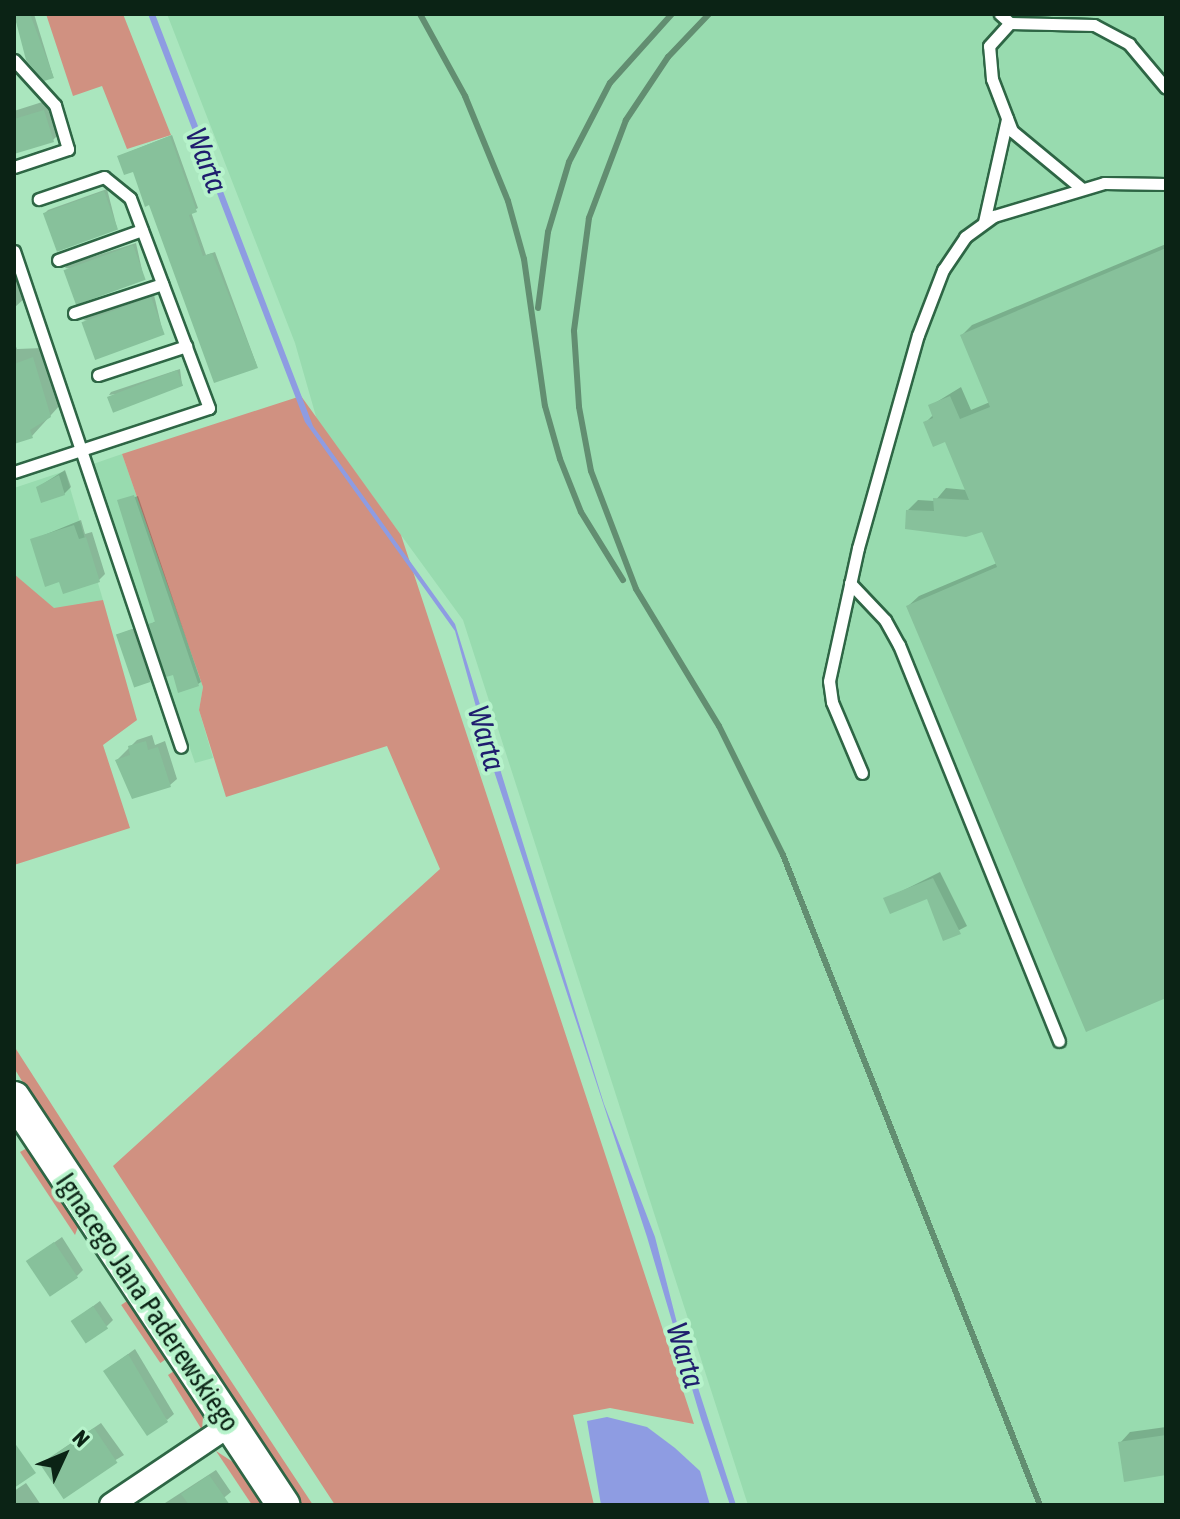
<!DOCTYPE html>
<html>
<head>
<meta charset="utf-8">
<style>
	body { margin:0 }
	#map { position:relative; width:1180px; height:1519px; overflow:hidden; background:#aae6be; font-family:"Asap Condensed",sans-serif }
	div>[style] { position:absolute }
	[style*='--x'] { left:calc(var(--x)*1px); top:calc(var(--y)*1px); width:calc(var(--w)*1px); rotate:calc(var(--a)*1deg) }
	.built>* { inset:0; background:#98dbaf }
	.green>* { inset:0; background:#d09181; transform-origin:0 0 }
	.water>* { inset:0; background:#8e9ce2 }
	.shadow>* { inset:0; background:#0003 }
	.building>* { inset:0; background:#87c19b; transform-origin:0 0 }
	.roads { filter:drop-shadow(2px 0 #2e6645) drop-shadow(-2px 0 #2e6645) drop-shadow(0 2px #2e6645) drop-shadow(0 -2px #2e6645) }
	.lane>* { height:11px; margin:-5.5px; padding:0 5.5px; transform-origin:5.5px; border-radius:5.5px; background:#fff }
	.street>* { height:22px; margin:-11px; padding:0 11px; transform-origin:11px; border-radius:11px; background:#fff }
	.secondary>* { height:32px; margin:-16px; padding:0 16px; transform-origin:16px; border-radius:16px; background:#fff }
	.rail>* { height:6px; margin:-3px; padding:0 3px; transform-origin:3px; border-radius:3px; background:#628e71 }
	span { translate:-50% -50%; white-space:nowrap; text-align:center; line-height:1.15; -webkit-text-stroke:8px #b7f3cb; paint-order:stroke }
	.street-label { font-size:28px; color:#0b2315 }
	.water-label { font-size:30px; color:#1f1d6e; font-style:italic }
	.frame { position:absolute; inset:0; border:16px solid #0b2315; pointer-events:none }
	.north { position:absolute; left:24px; top:1415px; width:80px; height:80px; -webkit-text-stroke:6px #b7f3cb; paint-order:stroke; rotate:46deg; font-size:22px; font-weight:700; line-height:32px; text-align:center; color:#0b2315 }
	.north::after { content:''; display:block; margin:auto; width:28px; height:36px; background:#0b2315; clip-path:polygon(50% 0,100% 100%,50% 72%,0 100%) }
</style>
</head>
<body>
<div id="map">
	<div class="built">
		<div style="clip-path:polygon(167px 14px,1166px 14px,1166px 1505px,748px 1505px,463px 620px,317px 420px,295px 343px)"></div>
		<div style="clip-path:polygon(122px 454px,203px 687px,199px 710px,213px 758px,195px 763px,93px 464px)"></div>
		<div style="clip-path:polygon(65px 471px,103px 600px,14px 629px,14px 488px)"></div>
	</div>
	<div class="green">
		<div style="clip-path:polygon(46px 14px,123px 14px,171px 135px,127px 149px,102px 86px,73px 96px)"></div>
		<div style="clip-path:polygon(301px 396px,401px 535px,694px 1424px,610px 1408px,573px 1415px,594px 1505px,335px 1505px,113px 1166px,440px 869px,387px 746px,226px 797px,199px 710px,203px 687px,122px 454px)"></div>
		<div style="clip-path:polygon(14px 574px,54px 608px,103px 600px,137px 720px,103px 745px,130px 828px,14px 865px)"></div>
		<div style="clip-path:polygon(14px 1046px,182px 1307px,313px 1505px,299px 1505px,30px 1094px,14px 1068px)"></div>
		<div style="clip-path:polygon(27px 1148px,78px 1227px,75px 1235px,20px 1152px)"></div>
		<div style="left:127px;top:1301px;width:70px;height:7px;rotate:56deg"></div>
		<div style="clip-path:polygon(174px 1371px,203px 1417px,202px 1430px,168px 1375px)"></div>
		<div style="clip-path:polygon(216px 1451px,236px 1464px,263px 1505px,252px 1505px)"></div>
	</div>
	<div class="water">
		<div style="clip-path:polygon(148px 14px,155px 14px,313px 426px,455px 624px,604px 1104px,655px 1237px,677px 1323px,736px 1505px,730px 1505px,701px 1419px,647px 1237px,493px 768px,455px 631px,305px 422px)"></div>
		<div style="clip-path:polygon(607px 1417px,647px 1427px,675px 1448px,700px 1471px,710px 1505px,601px 1505px,587px 1421px)"></div>
	</div>
	<div class="shadow">
		<div style="clip-path:polygon(14px 14px,34px 14px,53px 76px,28px 59px)"></div>
		<div style="clip-path:polygon(58px 97px,67px 126px,53px 140px,14px 152px,14px 111px)"></div>
		<div style="clip-path:polygon(172px 135px,198px 208px,191px 212px,206px 255px,215px 252px,257px 366px,134px 170px,119px 156px)"></div>
		<div style="clip-path:polygon(107px 189px,117px 228px,45px 213px,48px 210px)"></div>
		<div style="clip-path:polygon(136px 243px,144px 279px,65px 268px,67px 265px)"></div>
		<div style="clip-path:polygon(1166px 244px,1166px 996px,908px 606px,919px 596px,997px 563px,983px 529px,908px 510px,918px 500px,935px 501px,946px 488px,967px 490px,946px 440px,925px 423px,934px 414px,930px 406px,961px 387px,971px 410px,990px 402px,962px 335px,972px 325px)"></div>
		<div style="clip-path:polygon(14px 261px,26px 297px,14px 308px)"></div>
		<div style="clip-path:polygon(154px 295px,163px 333px,83px 320px,86px 318px)"></div>
		<div style="clip-path:polygon(14px 342px,17px 349px,43px 348px,61px 404px,32px 436px,14px 433px)"></div>
		<div style="clip-path:polygon(180px 369px,182px 385px,109px 395px,111px 392px)"></div>
		<div style="clip-path:polygon(65px 470px,71px 487px,64px 494px,38px 487px)"></div>
		<div style="clip-path:polygon(138px 496px,201px 682px,198px 684px,174px 673px,151px 624px,156px 621px,120px 502px)"></div>
		<div style="clip-path:polygon(81px 520px,85px 534px,92px 532px,105px 574px,99px 580px,61px 580px,32px 540px)"></div>
		<div style="clip-path:polygon(135px 628px,152px 678px,149px 681px,118px 635px)"></div>
		<div style="clip-path:polygon(152px 735px,155px 745px,165px 741px,177px 779px,170px 785px,117px 760px,137px 740px)"></div>
		<div style="clip-path:polygon(940px 872px,967px 926px,944px 938px,928px 896px,886px 899px)"></div>
		<div style="clip-path:polygon(62px 1237px,83px 1270px,77px 1276px,28px 1261px)"></div>
		<div style="clip-path:polygon(100px 1301px,113px 1320px,107px 1326px,73px 1321px)"></div>
		<div style="clip-path:polygon(135px 1349px,174px 1414px,167px 1420px,105px 1371px)"></div>
		<div style="clip-path:polygon(101px 1423px,124px 1455px,62px 1492px,49px 1458px)"></div>
		<div style="clip-path:polygon(1166px 1427px,1166px 1473px,1120px 1443px,1130px 1432px)"></div>
		<div style="clip-path:polygon(216px 1470px,231px 1492px,215px 1505px,162px 1505px)"></div>
		<div style="clip-path:polygon(26px 1483px,41px 1505px,14px 1505px,14px 1491px)"></div>
	</div>
	<div class="building">
		<div style="clip-path:polygon(14px 14px,30px 14px,54px 78px,44px 81px,26px 60px)"></div>
		<div style="clip-path:polygon(44px 110px,54px 142px,14px 154px,14px 119px)"></div>
		<div style="clip-path:polygon(170px 136px,197px 212px,189px 215px,203px 256px,212px 253px,258px 368px,214px 383px,149px 205px,145px 207px,133px 172px,124px 175px,117px 156px)"></div>
		<div style="left:104px;top:191px;width:41px;height:65px;rotate:70deg"></div>
		<div style="left:133px;top:245px;width:37px;height:74px;rotate:70deg"></div>
		<div style="clip-path:polygon(1166px 248px,1166px 998px,1086px 1032px,906px 606px,997px 567px,982px 532px,966px 537px,905px 529px,906px 510px,934px 511px,933px 498px,969px 500px,945px 442px,933px 447px,923px 422px,933px 418px,928px 405px,950px 396px,960px 419px,990px 407px,960px 335px)"></div>
		<div style="left:151px;top:297px;width:40px;height:74px;rotate:70deg"></div>
		<div style="clip-path:polygon(33px 357px,51px 417px,30px 430px,33px 438px,14px 444px,14px 364px)"></div>
		<div style="left:177px;top:370px;width:17px;height:75px;rotate:69deg"></div>
		<div style="clip-path:polygon(59px 475px,65px 495px,41px 503px,36px 487px)"></div>
		<div style="clip-path:polygon(134px 495px,199px 686px,178px 693px,173px 675px,166px 677px,148px 624px,155px 622px,117px 500px)"></div>
		<div style="clip-path:polygon(74px 525px,79px 539px,86px 537px,100px 582px,63px 594px,59px 582px,45px 587px,30px 539px)"></div>
		<div style="left:132px;top:629px;width:56px;height:17px;rotate:71deg"></div>
		<div style="clip-path:polygon(146px 741px,148px 750px,158px 747px,171px 787px,132px 799px,115px 760px,130px 755px,128px 746px)"></div>
		<div style="clip-path:polygon(933px 878px,961px 934px,943px 941px,927px 899px,890px 914px,883px 898px)"></div>
		<div style="left:54px;top:1242px;width:43px;height:34px;rotate:56deg"></div>
		<div style="left:93px;top:1306px;width:27px;height:27px;rotate:56deg"></div>
		<div style="clip-path:polygon(128px 1354px,168px 1422px,147px 1436px,103px 1371px)"></div>
		<div style="left:94px;top:1428px;width:42px;height:65px;rotate:56deg"></div>
		<div style="clip-path:polygon(1166px 1435px,1166px 1475px,1124px 1482px,1118px 1442px)"></div>
		<div style="clip-path:polygon(14px 1442px,36px 1473px,14px 1488px)"></div>
		<div style="clip-path:polygon(209px 1475px,230px 1505px,189px 1505px,181px 1494px)"></div>
	</div>
	<div class="roads">
		<div class="lane">
			<div style="--x:1000;--y:14;--w:13;--a:42"></div>
			<div style="--x:14;--y:60;--w:61;--a:47.7"></div>
			<div style="--x:55;--y:105;--w:46;--a:73.5"></div>
			<div style="--x:68;--y:149;--w:57;--a:161.6"></div>
			<div style="--x:1081;--y:188;--w:89;--a:-140.4"></div>
			<div style="--x:1012;--y:131;--w:56;--a:-111"></div>
			<div style="--x:992;--y:79;--w:33;--a:-95"></div>
			<div style="--x:989;--y:46;--w:31;--a:-48"></div>
			<div style="--x:1010;--y:23;--w:84;--a:1.4"></div>
			<div style="--x:1094;--y:25;--w:40;--a:28"></div>
			<div style="--x:1129;--y:44;--w:57;--a:49.9"></div>
			<div style="--x:984;--y:222;--w:106;--a:-77.4"></div>
			<div style="--x:14;--y:251;--w:523;--a:71.39"></div>
			<div style="--x:58;--y:260;--w:89;--a:-19.7"></div>
			<div style="--x:74;--y:313;--w:93;--a:-18.2"></div>
			<div style="--x:98;--y:375;--w:93;--a:-18.2"></div>
			<div style="--x:14;--y:472;--w:205;--a:-18.2"></div>
			<div style="--x:209;--y:408;--w:224;--a:-110.6"></div>
			<div style="--x:130;--y:198;--w:33;--a:-141"></div>
			<div style="--x:104;--y:177;--w:69;--a:161.3"></div>
			<div style="--x:850;--y:583;--w:51;--a:46.6"></div>
			<div style="--x:885;--y:620;--w:29;--a:61"></div>
			<div style="--x:899;--y:645;--w:427;--a:68"></div>
			<div style="--x:862;--y:773;--w:77;--a:-112.9"></div>
			<div style="--x:832;--y:702;--w:21;--a:-98"></div>
			<div style="--x:829;--y:681;--w:136;--a:-77.7"></div>
			<div style="--x:858;--y:548;--w:221;--a:-74.3"></div>
			<div style="--x:918;--y:335;--w:70;--a:-69"></div>
			<div style="--x:943;--y:270;--w:40;--a:-56"></div>
			<div style="--x:965;--y:237;--w:36;--a:-36"></div>
			<div style="--x:994;--y:216;--w:115;--a:-16.7"></div>
			<div style="--x:1104;--y:183;--w:62;--a:0.9"></div>
		</div>
		<div class="street">
			<div style="--x:111;--y:1505;--w:143;--a:-33.9"></div>
		</div>
		<div class="secondary">
			<div style="--x:14;--y:1098;--w:488;--a:56.5"></div>
		</div>
	</div>
	<div class="rail">
		<div style="--x:420;--y:14;--w:94;--a:61.2"></div>
		<div style="--x:465;--y:96;--w:113;--a:67.7"></div>
		<div style="--x:508;--y:201;--w:60;--a:74.6"></div>
		<div style="--x:524;--y:259;--w:148;--a:81.9"></div>
		<div style="--x:545;--y:406;--w:55;--a:74.2"></div>
		<div style="--x:560;--y:459;--w:57;--a:68.4"></div>
		<div style="--x:581;--y:512;--w:80;--a:58.3"></div>
		<div style="--x:709;--y:14;--w:59;--a:133.6"></div>
		<div style="--x:668;--y:57;--w:76;--a:123.7"></div>
		<div style="--x:626;--y:120;--w:105;--a:110.7"></div>
		<div style="--x:589;--y:218;--w:114;--a:97.6"></div>
		<div style="--x:574;--y:331;--w:76;--a:86.2"></div>
		<div style="--x:579;--y:407;--w:65;--a:79.4"></div>
		<div style="--x:591;--y:471;--w:126;--a:69.1"></div>
		<div style="--x:636;--y:589;--w:160;--a:58.8"></div>
		<div style="--x:719;--y:726;--w:144;--a:63.6"></div>
		<div style="--x:783;--y:855;--w:699;--a:68.43"></div>
		<div style="--x:538;--y:308;--w:77;--a:-82.5"></div>
		<div style="--x:548;--y:232;--w:73;--a:-73.3"></div>
		<div style="--x:569;--y:162;--w:89;--a:-62.6"></div>
		<div style="--x:610;--y:83;--w:93;--a:-48.1"></div>
	</div>
	<div class="street-label">
		<span style="left:148px;top:1302px;rotate:56deg">Ignacego Jana Paderewskiego</span>
	</div>
	<div class="water-label">
		<span style="left:207px;top:160px;rotate:69deg">Warta</span>
		<span style="left:487px;top:738px;rotate:74deg">Warta</span>
		<span style="left:686px;top:1355px;rotate:73deg">Warta</span>
	</div>
	<div class="frame"></div>
	<div class="north">N</div>
</div>
</body>
</html>
